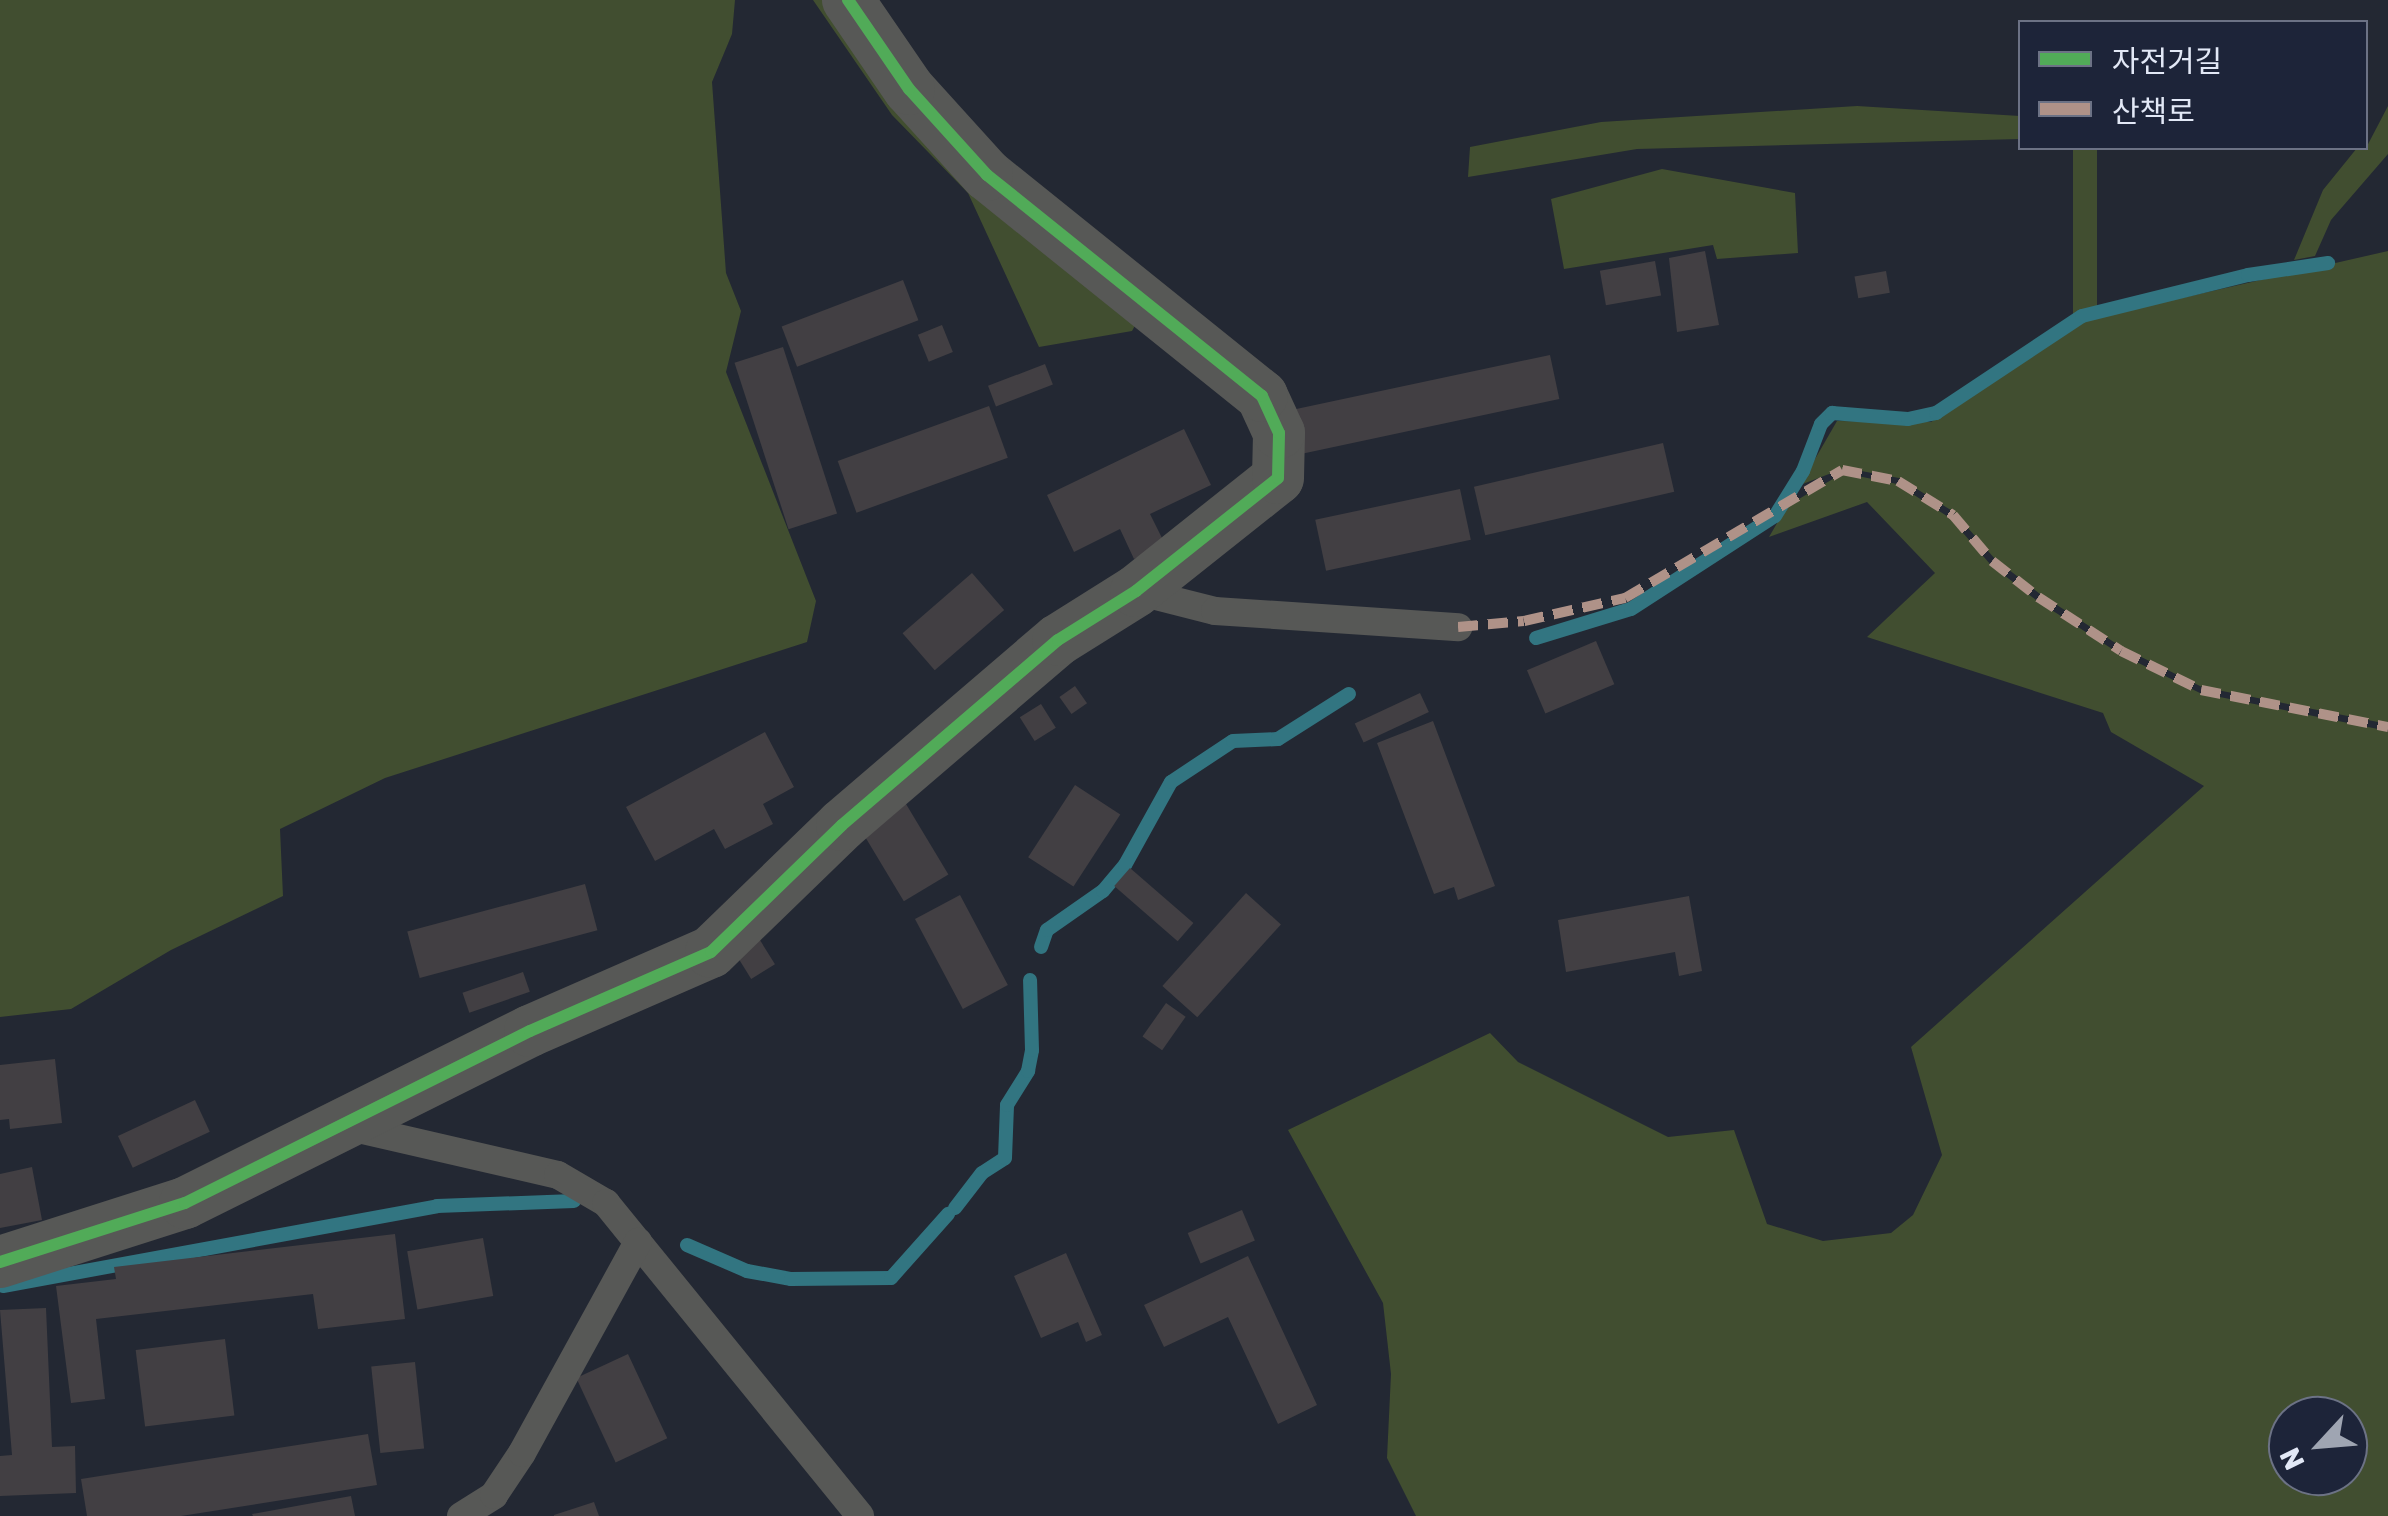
<!DOCTYPE html>
<html>
<head>
<meta charset="utf-8">
<style>
	body { margin:0 }
	#map { position:relative; width:2388px; height:1516px; overflow:hidden; background:#232833; font-family:Rubik,"Noto Sans KR",sans-serif }
	div>[style] { position:absolute }
	[style*='--x'] { left:calc(var(--x)*1px); top:calc(var(--y)*1px); width:calc(var(--w)*1px); rotate:calc(var(--a)*1deg) }
	.green>* { inset:0; background:#414e30; transform-origin:0 0 }
	.stream>* { height:14px; margin:-7px; padding:0 7px; transform-origin:7px; border-radius:7px; background:#327581 }
	.building>* { inset:0; background:#423f43; transform-origin:0 0 }
	.service>* { height:28px; margin:-14px; padding:0 14px; transform-origin:14px; border-radius:14px; background:#575856 }
	.minor>* { height:52px; margin:-26px; padding:0 26px; transform-origin:26px; border-radius:26px; background:#575856 }
	.quiet>* { height:10px; margin-top:-5px; transform-origin:0; background:repeating-linear-gradient(90deg,#af9288 0 20px,transparent 0 30px) }
	.cycleway>* { height:12px; margin:-6px; padding:0 6px; transform-origin:6px; border-radius:6px; background:#51ab58 }
	span { translate:-50% -50%; white-space:nowrap; text-align:center; line-height:1.15; -webkit-text-stroke:8px #1d2439; paint-order:stroke }
	.legend { position:absolute; left:2018px; top:20px; width:350px; height:130px; box-sizing:border-box; background:#1d2439; border:2px solid #6c7285; margin:0; padding:12px 18px; list-style:none; font-size:30px; color:#e2e8f6 }
	.legend li { display:flex; align-items:center; gap:20px; height:50px }
	.legend b { width:50px; border:2px solid #6c7285 }
	.north { position:absolute; left:2268px; top:1396px; width:100px; height:100px; box-sizing:border-box; background:#1d2439; border:2px solid #6c7285; border-radius:50%; rotate:244deg; font-size:28px; font-weight:700; line-height:40px; text-align:center; color:#e2e8f6 }
	.north::after { content:''; display:block; margin:auto; width:35px; height:45px; background:#9fa5b2; clip-path:polygon(50% 0,100% 100%,50% 72%,0 100%) }
</style>
</head>
<body>
<div id="map">
	<div class="green">
		<div style="clip-path:polygon(0 0,735px 0,732px 34px,712px 82px,726px 273px,741px 311px,726px 372px,816px 601px,807px 642px,385px 778px,280px 829px,283px 896px,171px 950px,71px 1009px,0 1017px)"></div>
		<div style="clip-path:polygon(813px 0,839px 0,1138px 320px,1132px 331px,1039px 347px,968px 193px,892px 115px)"></div>
		<div style="clip-path:polygon(1857px 106px,2020px 116px,2020px 139px,1637px 149px,1468px 177px,1470px 147px,1601px 122px)"></div>
		<div style="clip-path:polygon(2388px 106px,2388px 154px,2331px 220px,2315px 256px,2294px 260px,2323px 190px,2357px 148px,2366px 148px)"></div>
		<div style="left:2073px;top:148px;width:24px;height:175px"></div>
		<div style="clip-path:polygon(1662px 169px,1795px 193px,1798px 253px,1717px 259px,1713px 245px,1564px 269px,1551px 199px)"></div>
		<div style="clip-path:polygon(2388px 251px,2388px 724px,2202px 687px,2123px 648px,2040px 594px,1995px 559px,1954px 512px,1899px 478px,1845px 468px,1800px 485px,1837px 421px,1931px 422px,2085px 320px)"></div>
		<div style="clip-path:polygon(evenodd,1843px 473px,1897px 484px,1950px 518px,1990px 564px,2036px 600px,2120px 654px,2200px 693px,2388px 731px,2388px 1516px,1416px 1516px,1387px 1458px,1391px 1374px,1383px 1303px,1288px 1130px,1490px 1033px,1518px 1062px,1668px 1137px,1734px 1130px,1767px 1224px,1823px 1241px,1891px 1233px,1913px 1215px,1942px 1155px,1911px 1047px,2204px 786px,2111px 732px,2103px 713px,1867px 637px,1935px 573px,1867px 502px,1769px 537px,1787px 506px,1843px 473px,2288px 1416px,2348px 1416px,2348px 1476px,2288px 1476px,2288px 1416px)"></div>
	</div>
	<div class="stream">
		<div style="--x:1536;--y:638;--w:99;--a:-17"></div>
		<div style="--x:1631;--y:609;--w:171;--a:-32.9"></div>
		<div style="--x:1775;--y:516;--w:53;--a:-58.1"></div>
		<div style="--x:1803;--y:471;--w:50;--a:-69"></div>
		<div style="--x:1821;--y:424;--w:16;--a:-45"></div>
		<div style="--x:1832;--y:413;--w:76;--a:4.5"></div>
		<div style="--x:1908;--y:419;--w:29;--a:-12"></div>
		<div style="--x:1936;--y:413;--w:175;--a:-33.6"></div>
		<div style="--x:2082;--y:316;--w:171;--a:-13.9"></div>
		<div style="--x:2248;--y:275;--w:81;--a:-8.5"></div>
		<div style="--x:1041;--y:947;--w:18;--a:-71"></div>
		<div style="--x:1047;--y:930;--w:68;--a:-34.9"></div>
		<div style="--x:1103;--y:891;--w:34;--a:-50"></div>
		<div style="--x:1125;--y:865;--w:95;--a:-61"></div>
		<div style="--x:1171;--y:782;--w:74;--a:-33.5"></div>
		<div style="--x:1233;--y:741;--w:45;--a:-2.5"></div>
		<div style="--x:1278;--y:739;--w:84;--a:-32.4"></div>
		<div style="--x:955;--y:1208;--w:44;--a:-52.4"></div>
		<div style="--x:982;--y:1173;--w:27;--a:-33"></div>
		<div style="--x:1005;--y:1158;--w:53;--a:-87.8"></div>
		<div style="--x:1007;--y:1105;--w:40;--a:-58"></div>
		<div style="--x:1028;--y:1071;--w:21;--a:-79"></div>
		<div style="--x:1032;--y:1050;--w:70;--a:-91.6"></div>
		<div style="--x:687;--y:1245;--w:65;--a:23.4"></div>
		<div style="--x:747;--y:1271;--w:45;--a:10.3"></div>
		<div style="--x:791;--y:1279;--w:100;--a:-0.6"></div>
		<div style="--x:891;--y:1278;--w:86;--a:-48.3"></div>
		<div style="--x:3;--y:1286;--w:441;--a:-10.4"></div>
		<div style="--x:437;--y:1206;--w:137;--a:-2.1"></div>
	</div>
	<div class="building">
		<div style="clip-path:polygon(1705px 251px,1719px 325px,1677px 332px,1669px 258px)"></div>
		<div style="left:1655px;top:261px;width:35px;height:56px;rotate:80deg"></div>
		<div style="left:1886px;top:271px;width:22px;height:32px;rotate:80deg"></div>
		<div style="left:903px;top:280px;width:43px;height:130px;rotate:69deg"></div>
		<div style="left:942px;top:325px;width:29px;height:26px;rotate:68deg"></div>
		<div style="left:783px;top:347px;width:175px;height:51px;rotate:72deg"></div>
		<div style="left:1550px;top:355px;width:45px;height:263px;rotate:78deg"></div>
		<div style="left:1045px;top:364px;width:22px;height:61px;rotate:69deg"></div>
		<div style="left:989px;top:406px;width:55px;height:161px;rotate:70deg"></div>
		<div style="clip-path:polygon(1184px 429px,1211px 485px,1150px 514px,1165px 544px,1134px 559px,1120px 529px,1074px 552px,1047px 495px)"></div>
		<div style="left:1663px;top:443px;width:50px;height:194px;rotate:77deg"></div>
		<div style="left:1460px;top:489px;width:52px;height:148px;rotate:78deg"></div>
		<div style="left:972px;top:573px;width:49px;height:92px;rotate:49deg"></div>
		<div style="left:1596px;top:641px;width:47px;height:75px;rotate:67deg"></div>
		<div style="left:1075px;top:686px;width:21px;height:19px;rotate:55deg"></div>
		<div style="left:1420px;top:693px;width:21px;height:72px;rotate:65deg"></div>
		<div style="left:1041px;top:704px;width:28px;height:25px;rotate:58deg"></div>
		<div style="clip-path:polygon(1433px 721px,1495px 886px,1458px 900px,1454px 887px,1434px 894px,1377px 743px)"></div>
		<div style="clip-path:polygon(765px 732px,794px 787px,763px 804px,773px 824px,725px 849px,714px 829px,655px 861px,626px 807px)"></div>
		<div style="left:1075px;top:785px;width:54px;height:86px;rotate:33deg"></div>
		<div style="left:900px;top:794px;width:94px;height:52px;rotate:59deg"></div>
		<div style="left:1130px;top:868px;width:84px;height:24px;rotate:41deg"></div>
		<div style="left:585px;top:884px;width:48px;height:184px;rotate:75deg"></div>
		<div style="left:1246px;top:893px;width:47px;height:125px;rotate:42deg"></div>
		<div style="left:960px;top:895px;width:102px;height:51px;rotate:62deg"></div>
		<div style="clip-path:polygon(1689px 896px,1702px 971px,1679px 976px,1675px 952px,1566px 972px,1558px 920px)"></div>
		<div style="left:758px;top:937px;width:32px;height:28px;rotate:58deg"></div>
		<div style="left:523px;top:972px;width:21px;height:64px;rotate:71deg"></div>
		<div style="left:1166px;top:1003px;width:24px;height:41px;rotate:35deg"></div>
		<div style="clip-path:polygon(55px 1059px,62px 1123px,10px 1129px,9px 1119px,0 1120px,0 1065px)"></div>
		<div style="left:195px;top:1100px;width:35px;height:85px;rotate:65deg"></div>
		<div style="clip-path:polygon(32px 1167px,42px 1220px,0 1228px,0 1174px)"></div>
		<div style="left:1242px;top:1210px;width:33px;height:59px;rotate:67deg"></div>
		<div style="clip-path:polygon(395px 1234px,405px 1319px,318px 1329px,313px 1294px,96px 1319px,105px 1399px,71px 1403px,56px 1286px,116px 1279px,114px 1267px)"></div>
		<div style="left:483px;top:1238px;width:59px;height:77px;rotate:80deg"></div>
		<div style="clip-path:polygon(1066px 1253px,1102px 1335px,1086px 1342px,1078px 1322px,1041px 1338px,1014px 1276px)"></div>
		<div style="clip-path:polygon(1248px 1256px,1317px 1405px,1278px 1424px,1228px 1317px,1164px 1347px,1144px 1305px)"></div>
		<div style="clip-path:polygon(46px 1308px,52px 1447px,75px 1446px,76px 1493px,0 1496px,0 1456px,12px 1455px,0 1310px)"></div>
		<div style="left:225px;top:1339px;width:77px;height:90px;rotate:83deg"></div>
		<div style="left:628px;top:1354px;width:93px;height:57px;rotate:65deg"></div>
		<div style="left:415px;top:1362px;width:87px;height:44px;rotate:84deg"></div>
		<div style="clip-path:polygon(368px 1434px,377px 1485px,181px 1516px,87px 1516px,81px 1479px)"></div>
		<div style="clip-path:polygon(351px 1496px,355px 1516px,253px 1516px,252px 1514px)"></div>
		<div style="clip-path:polygon(594px 1502px,599px 1516px,554px 1516px,554px 1515px)"></div>
	</div>
	<div class="service">
		<div style="--x:1136;--y:591;--w:81;--a:14.2"></div>
		<div style="--x:1215;--y:611;--w:244;--a:3.8"></div>
		<div style="--x:350;--y:1127;--w:213;--a:13"></div>
		<div style="--x:558;--y:1175;--w:56;--a:30.3"></div>
		<div style="--x:606;--y:1203;--w:403;--a:50.9"></div>
		<div style="--x:461;--y:1516;--w:39;--a:-32"></div>
		<div style="--x:494;--y:1495;--w:50;--a:-56.3"></div>
		<div style="--x:522;--y:1453;--w:241;--a:-61.2"></div>
	</div>
	<div class="minor">
		<div style="--x:0;--y:1262;--w:194;--a:-17.7"></div>
		<div style="--x:185;--y:1203;--w:385;--a:-26.5"></div>
		<div style="--x:530;--y:1031;--w:197;--a:-23.6"></div>
		<div style="--x:711;--y:952;--w:182;--a:-44.1"></div>
		<div style="--x:842;--y:825;--w:284;--a:-40.6"></div>
		<div style="--x:1058;--y:640;--w:92;--a:-32.1"></div>
		<div style="--x:1136;--y:591;--w:181;--a:-38.5"></div>
		<div style="--x:1278;--y:478;--w:45;--a:-88.7"></div>
		<div style="--x:1279;--y:433;--w:41;--a:-114.7"></div>
		<div style="--x:1262;--y:396;--w:353;--a:-141.2"></div>
		<div style="--x:987;--y:175;--w:116;--a:-132.2"></div>
		<div style="--x:909;--y:89;--w:108;--a:-124.4"></div>
	</div>
	<div class="quiet">
		<div style="--x:1458;--y:627;--w:66;--a:-5.2"></div>
		<div style="--x:1524;--y:621;--w:104;--a:-12.8"></div>
		<div style="--x:1625;--y:598;--w:252;--a:-30.5"></div>
		<div style="--x:1842;--y:470;--w:57;--a:11.1"></div>
		<div style="--x:1898;--y:481;--w:65;--a:31.7"></div>
		<div style="--x:1953;--y:515;--w:60;--a:49.7"></div>
		<div style="--x:1992;--y:561;--w:58;--a:38"></div>
		<div style="--x:2038;--y:597;--w:99;--a:33"></div>
		<div style="--x:2121;--y:651;--w:89;--a:26"></div>
		<div style="--x:2201;--y:690;--w:191;--a:11.2"></div>
	</div>
	<div class="cycleway">
		<div style="--x:0;--y:1262;--w:194;--a:-17.7"></div>
		<div style="--x:185;--y:1203;--w:385;--a:-26.5"></div>
		<div style="--x:530;--y:1031;--w:197;--a:-23.6"></div>
		<div style="--x:711;--y:952;--w:182;--a:-44.1"></div>
		<div style="--x:842;--y:825;--w:284;--a:-40.6"></div>
		<div style="--x:1058;--y:640;--w:92;--a:-32.1"></div>
		<div style="--x:1136;--y:591;--w:181;--a:-38.5"></div>
		<div style="--x:1278;--y:478;--w:45;--a:-88.7"></div>
		<div style="--x:1279;--y:433;--w:41;--a:-114.7"></div>
		<div style="--x:1262;--y:396;--w:353;--a:-141.2"></div>
		<div style="--x:987;--y:175;--w:116;--a:-132.2"></div>
		<div style="--x:909;--y:89;--w:108;--a:-124.4"></div>
	</div>
	<ul class="legend">
	<li><b style="height:12px;background:#51ab58"></b>자전거길</li>
	<li><b style="height:12px;background:#af9288"></b>산책로</li>
	</ul>
	<div class="north">N</div>
</div>
</body>
</html>
